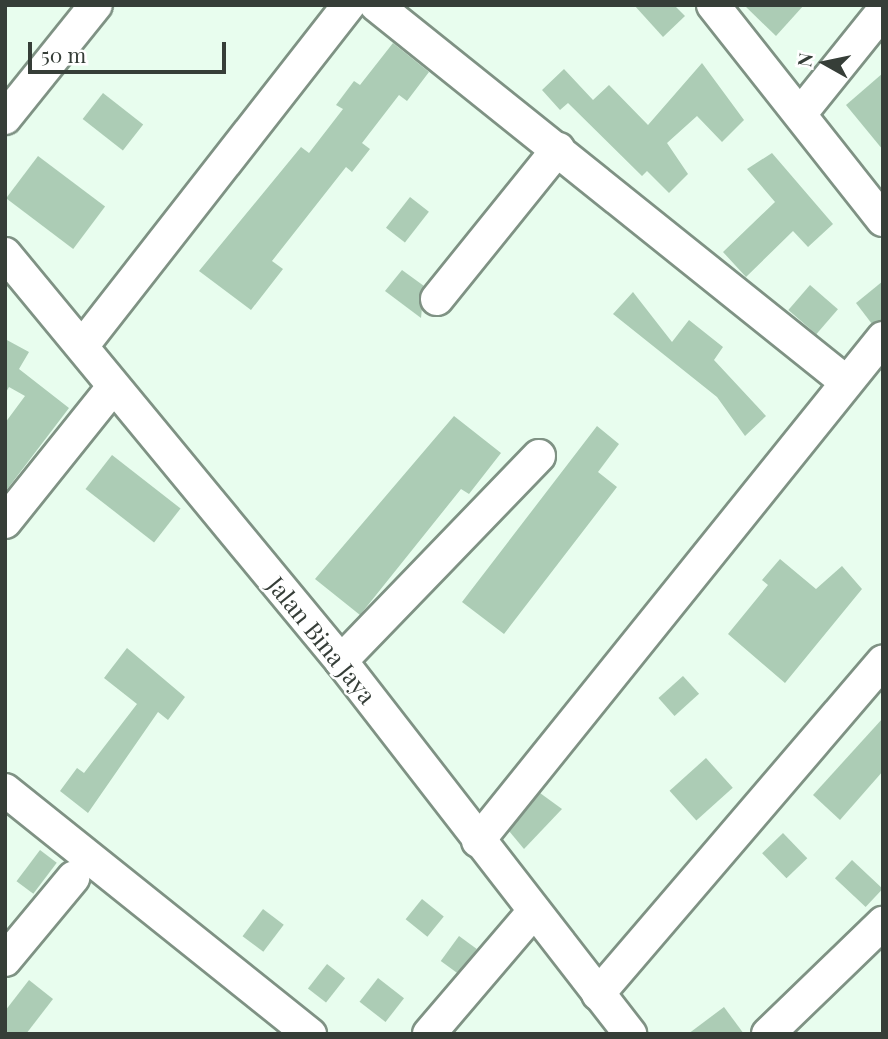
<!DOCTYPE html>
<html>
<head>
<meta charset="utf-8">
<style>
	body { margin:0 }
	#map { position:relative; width:888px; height:1039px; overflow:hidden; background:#e8fdee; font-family:"Playfair Display",serif }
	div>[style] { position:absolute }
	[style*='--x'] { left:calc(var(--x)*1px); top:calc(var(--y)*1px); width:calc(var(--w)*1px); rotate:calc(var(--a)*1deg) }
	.building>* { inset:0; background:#acccb5; transform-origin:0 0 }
	.roads { filter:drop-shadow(2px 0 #7f9284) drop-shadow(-2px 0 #7f9284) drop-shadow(0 2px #7f9284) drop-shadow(0 -2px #7f9284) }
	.minor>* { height:32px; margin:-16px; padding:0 16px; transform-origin:16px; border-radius:16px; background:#fff }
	span { translate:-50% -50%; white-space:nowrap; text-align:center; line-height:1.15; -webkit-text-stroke:5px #fff; paint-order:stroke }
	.street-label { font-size:24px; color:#363e38 }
	.frame { position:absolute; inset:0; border:7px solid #363e38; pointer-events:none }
	.north { position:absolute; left:790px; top:28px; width:70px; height:70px; -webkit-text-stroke:5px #fff; paint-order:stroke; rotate:279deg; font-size:19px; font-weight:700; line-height:28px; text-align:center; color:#363e38 }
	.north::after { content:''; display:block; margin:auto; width:24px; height:32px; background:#363e38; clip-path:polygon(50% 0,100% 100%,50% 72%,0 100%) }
	.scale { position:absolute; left:28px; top:42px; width:198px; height:32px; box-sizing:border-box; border:4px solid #363e38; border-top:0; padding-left:9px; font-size:21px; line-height:24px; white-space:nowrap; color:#363e38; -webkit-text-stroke:5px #fff; paint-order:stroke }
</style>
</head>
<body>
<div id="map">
	<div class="building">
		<div style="clip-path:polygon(634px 5px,674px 5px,685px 16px,663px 37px)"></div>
		<div style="clip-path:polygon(744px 5px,804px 5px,776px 36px)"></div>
		<div style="clip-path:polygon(393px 43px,429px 72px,407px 101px,399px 95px,362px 143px,370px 149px,352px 172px,346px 167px,272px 261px,283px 269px,251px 310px,199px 271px,301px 147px,309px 153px,343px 109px,336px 105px,354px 81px,360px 85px)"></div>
		<div style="clip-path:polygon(702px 63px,744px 120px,722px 142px,697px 116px,667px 143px,688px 174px,669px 193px,647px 171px,642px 176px,568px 103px,560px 110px,542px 90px,564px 69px,593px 100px,609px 85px,648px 125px)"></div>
		<div style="clip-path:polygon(883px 73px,883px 150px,846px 105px)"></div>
		<div style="left:103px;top:93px;width:51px;height:33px;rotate:38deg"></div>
		<div style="clip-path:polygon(772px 153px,833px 224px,808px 247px,793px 231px,746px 277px,723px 252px,775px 202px,747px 169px)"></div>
		<div style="left:38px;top:156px;width:84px;height:53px;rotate:37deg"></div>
		<div style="left:410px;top:197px;width:24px;height:39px;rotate:38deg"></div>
		<div style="clip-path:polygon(402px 270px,424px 286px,421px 318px,385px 291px)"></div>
		<div style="clip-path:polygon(883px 281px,883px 320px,872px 324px,856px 303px)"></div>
		<div style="left:810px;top:285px;width:37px;height:33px;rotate:41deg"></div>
		<div style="clip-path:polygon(633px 292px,672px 342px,689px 320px,723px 347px,714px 360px,766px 416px,745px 436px,717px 397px,613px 314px)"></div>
		<div style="clip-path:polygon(5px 339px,29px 352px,19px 369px,69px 408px,5px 492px,5px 423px,25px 396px,9px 387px,5px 394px)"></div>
		<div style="clip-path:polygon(454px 416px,501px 453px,469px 494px,461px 489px,360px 615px,315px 579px)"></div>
		<div style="clip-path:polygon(597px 426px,619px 444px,598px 472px,617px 487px,504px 634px,462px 602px)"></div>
		<div style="left:112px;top:455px;width:87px;height:43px;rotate:38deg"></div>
		<div style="clip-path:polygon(780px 559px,816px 589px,842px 566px,862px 589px,785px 683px,728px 634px,768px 585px,762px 580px)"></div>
		<div style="clip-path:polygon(127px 648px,185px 697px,168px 720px,158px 712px,88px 813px,60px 791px,77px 768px,84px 773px,137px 704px,104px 678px)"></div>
		<div style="left:683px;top:676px;width:24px;height:33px;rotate:48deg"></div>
		<div style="clip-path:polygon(883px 718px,883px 771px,840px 820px,813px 795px)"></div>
		<div style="left:706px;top:758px;width:40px;height:49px;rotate:48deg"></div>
		<div style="clip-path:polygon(540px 793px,562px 809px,524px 849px,509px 831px)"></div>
		<div style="left:783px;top:833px;width:35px;height:29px;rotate:46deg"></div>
		<div style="left:40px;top:850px;width:21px;height:39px;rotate:37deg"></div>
		<div style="left:852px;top:860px;width:42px;height:25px;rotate:43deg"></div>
		<div style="left:422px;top:899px;width:28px;height:26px;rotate:39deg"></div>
		<div style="left:263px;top:909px;width:26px;height:34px;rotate:37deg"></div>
		<div style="left:459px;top:936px;width:22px;height:31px;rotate:36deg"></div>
		<div style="left:327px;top:964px;width:23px;height:31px;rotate:38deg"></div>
		<div style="left:378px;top:978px;width:33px;height:30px;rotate:38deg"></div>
		<div style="clip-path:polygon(29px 980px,53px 999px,26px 1034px,5px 1034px,5px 1011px)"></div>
		<div style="clip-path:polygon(724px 1007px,744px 1034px,688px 1034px)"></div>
	</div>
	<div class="roads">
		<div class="minor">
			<div style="--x:376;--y:5;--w:603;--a:38.73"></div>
			<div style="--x:713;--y:5;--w:274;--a:51.7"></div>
			<div style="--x:801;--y:113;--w:131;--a:-51.2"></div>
			<div style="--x:5;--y:118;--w:145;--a:-51.2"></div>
			<div style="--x:5;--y:254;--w:528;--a:50.46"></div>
			<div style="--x:341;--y:661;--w:472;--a:52.2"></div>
			<div style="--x:437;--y:299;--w:193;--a:-51.1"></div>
			<div style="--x:83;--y:345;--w:432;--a:-52"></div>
			<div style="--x:5;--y:522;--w:173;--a:-51.3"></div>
			<div style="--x:341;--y:661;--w:285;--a:-46"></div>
			<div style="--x:5;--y:790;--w:391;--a:38.7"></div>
			<div style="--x:478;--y:841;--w:646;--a:-51.16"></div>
			<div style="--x:5;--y:960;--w:107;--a:-50.3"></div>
			<div style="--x:598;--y:994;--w:438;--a:-49.4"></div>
			<div style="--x:429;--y:1034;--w:162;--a:-49.5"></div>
			<div style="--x:768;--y:1034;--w:160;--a:-44"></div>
		</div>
	</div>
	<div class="street-label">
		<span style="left:322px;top:640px;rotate:51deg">Jalan Bina Jaya</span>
	</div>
	<div class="frame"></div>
	<div class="north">N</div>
	<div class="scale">50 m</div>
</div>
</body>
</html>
